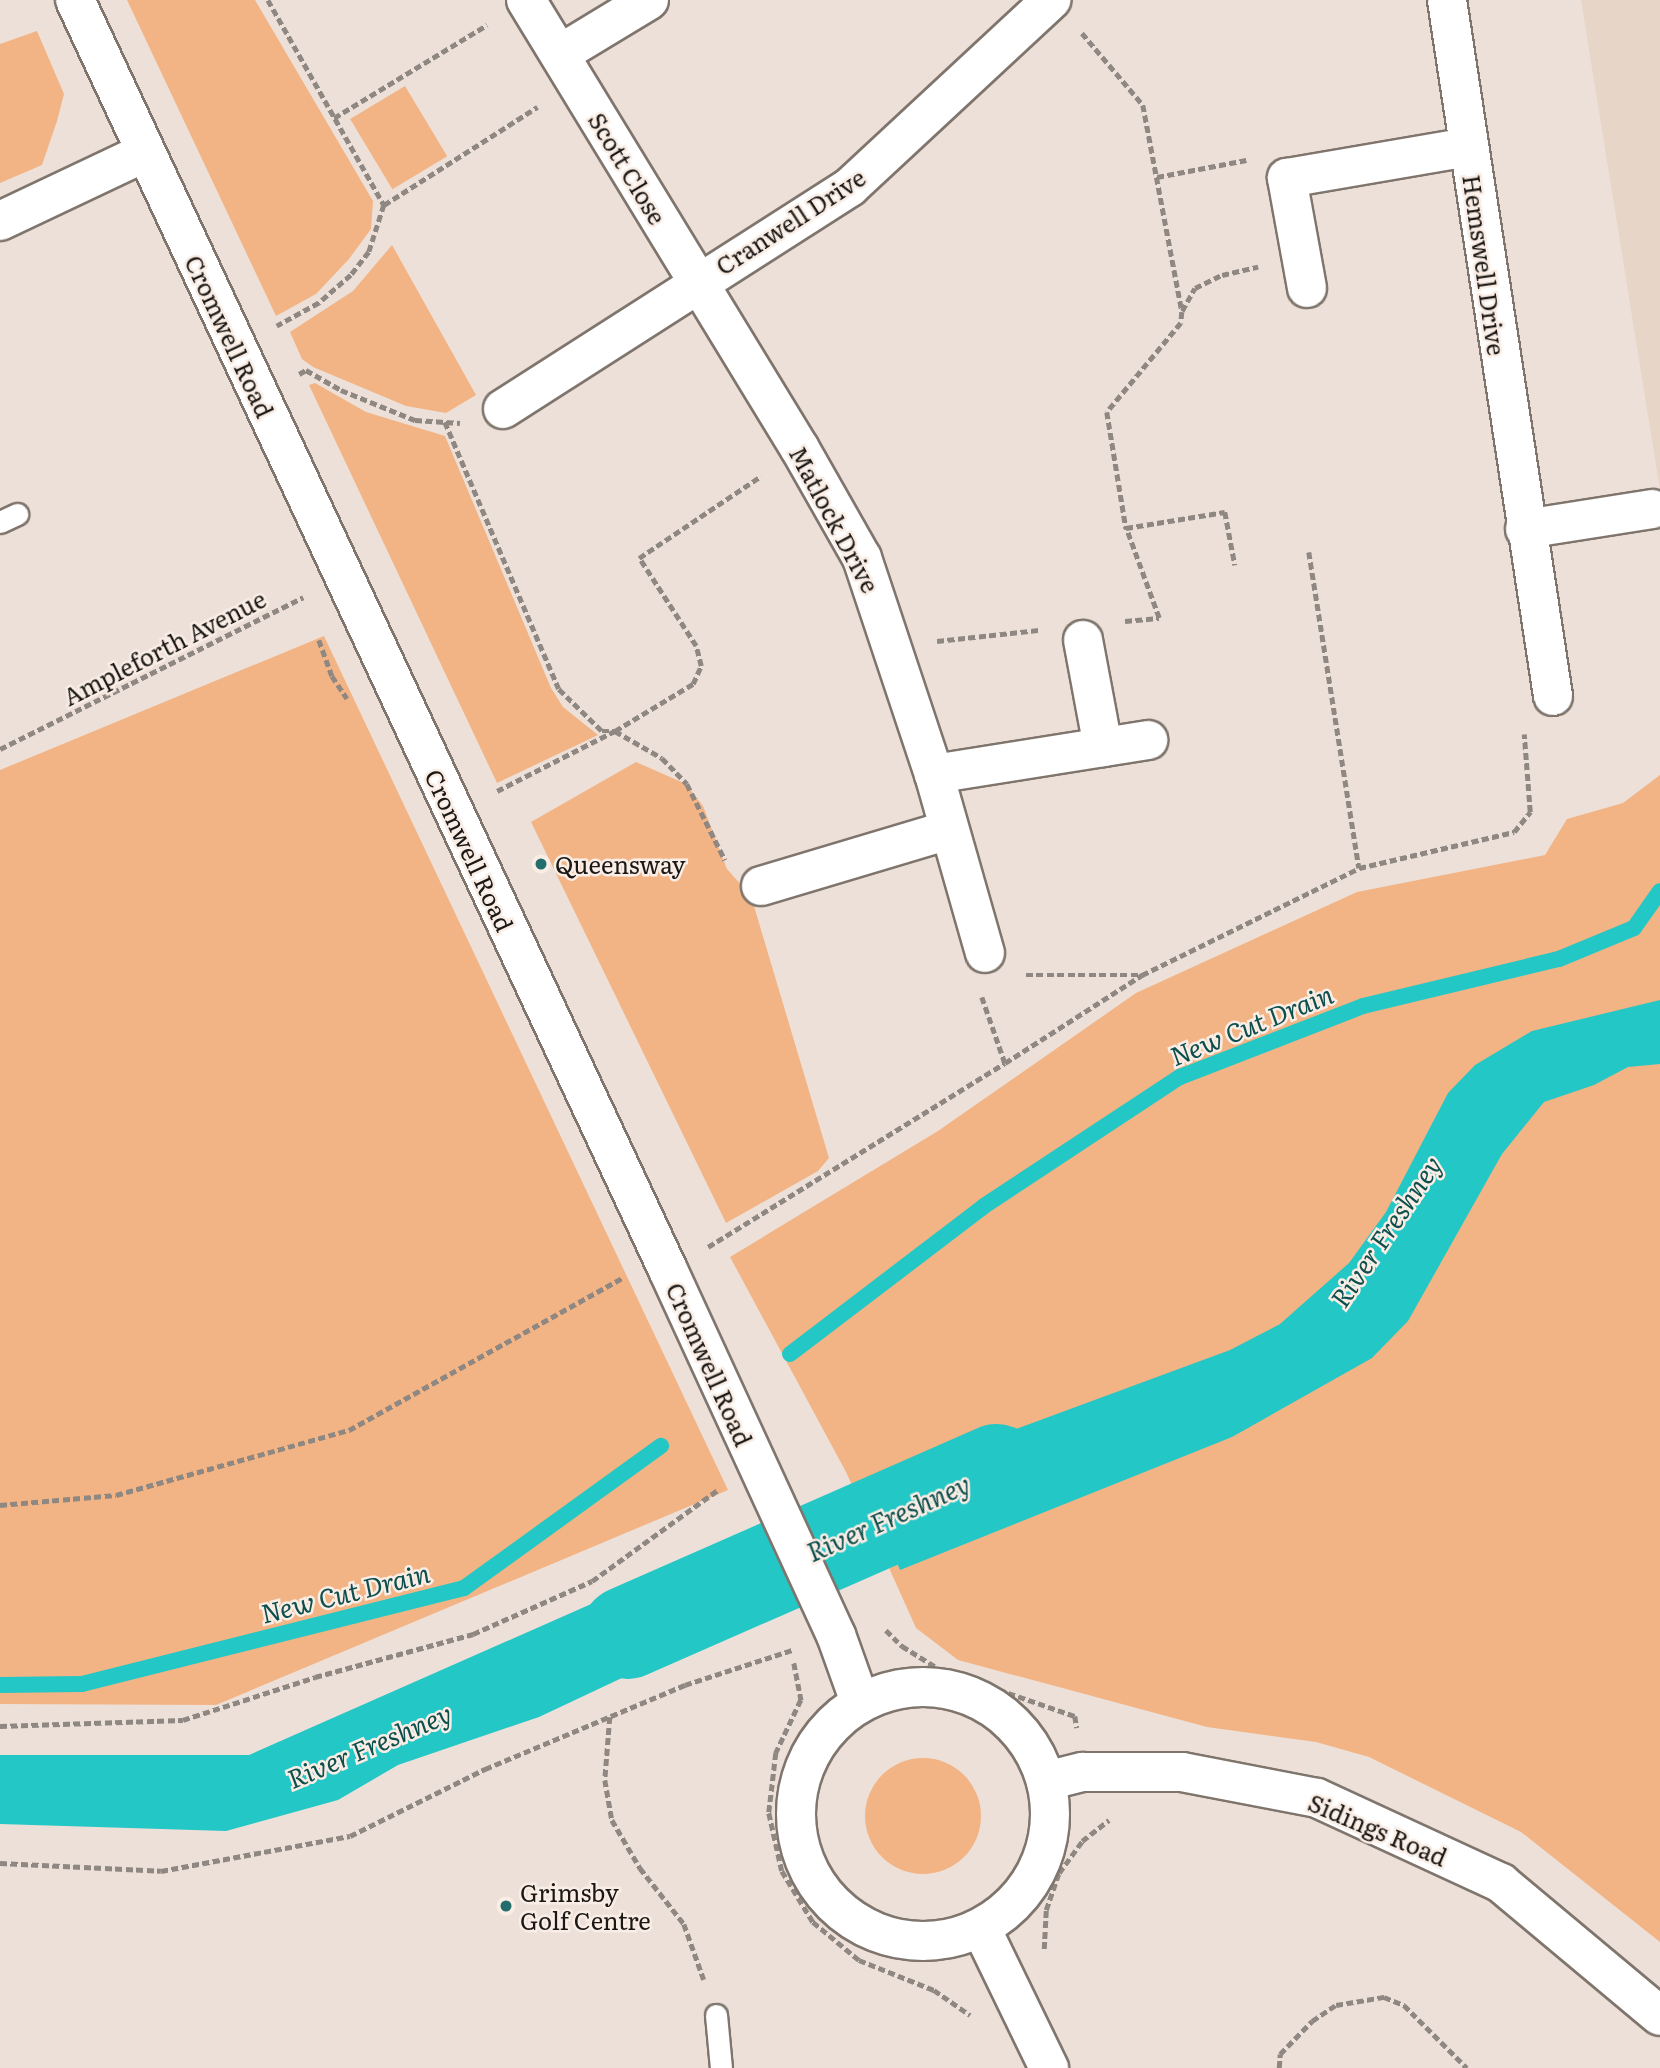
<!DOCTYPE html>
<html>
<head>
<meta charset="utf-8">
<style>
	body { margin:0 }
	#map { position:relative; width:1660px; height:2068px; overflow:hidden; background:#ece0d8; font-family:Literata,serif }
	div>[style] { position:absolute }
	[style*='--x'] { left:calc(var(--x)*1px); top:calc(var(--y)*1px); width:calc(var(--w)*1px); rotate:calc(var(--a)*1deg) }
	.built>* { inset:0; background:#e7d5c8 }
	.green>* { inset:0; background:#f3b485; transform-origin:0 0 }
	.round { border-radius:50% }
	.water>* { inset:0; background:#23c7c5 }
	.stream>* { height:16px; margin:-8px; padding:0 8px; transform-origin:8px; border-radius:8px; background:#23c7c5 }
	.river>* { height:93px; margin:-46.5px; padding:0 46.5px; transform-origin:46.5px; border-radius:46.5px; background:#23c7c5 }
	.path>* { height:4.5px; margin-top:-2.25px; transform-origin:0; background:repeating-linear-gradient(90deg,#8f8781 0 7px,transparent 0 10.5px) }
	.roads { filter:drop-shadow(2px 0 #7f756d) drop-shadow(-2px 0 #7f756d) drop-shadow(0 2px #7f756d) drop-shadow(0 -2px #7f756d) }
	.service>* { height:21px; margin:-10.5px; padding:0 10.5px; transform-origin:10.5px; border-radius:10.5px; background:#fff }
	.minor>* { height:38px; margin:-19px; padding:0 19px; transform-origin:19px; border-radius:19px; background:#fff }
	.tertiary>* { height:38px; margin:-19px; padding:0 19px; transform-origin:19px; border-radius:19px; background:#fff }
	.tertiary>.ring { margin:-19px; padding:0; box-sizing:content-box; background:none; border:38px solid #fff; border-radius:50% }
	.dots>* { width:19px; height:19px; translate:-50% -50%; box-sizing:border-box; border:4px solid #f9ede5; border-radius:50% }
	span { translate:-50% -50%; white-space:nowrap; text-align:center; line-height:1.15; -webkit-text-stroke:5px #f9ede5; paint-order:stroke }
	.street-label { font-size:24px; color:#1a1714 }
	.poi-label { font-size:24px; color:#1a1714 }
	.left { translate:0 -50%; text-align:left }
	.water-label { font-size:26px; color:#0d4f4d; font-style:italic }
</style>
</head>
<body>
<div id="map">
	<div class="built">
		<div style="clip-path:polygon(1581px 0,1660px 0,1660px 490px)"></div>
	</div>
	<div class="green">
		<div style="clip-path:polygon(127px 0,255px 0,373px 201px,371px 229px,349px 259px,316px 294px,276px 316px)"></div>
		<div style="clip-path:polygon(37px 31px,64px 94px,57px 121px,42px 165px,0 183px,0 44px)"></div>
		<div style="left:405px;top:86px;width:82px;height:64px;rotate:59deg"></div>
		<div style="clip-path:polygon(392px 245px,476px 395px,446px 413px,406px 406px,313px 367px,302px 359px,290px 332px,353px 291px)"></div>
		<div style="clip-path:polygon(315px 383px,366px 412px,445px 436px,551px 688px,563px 707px,598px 735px,497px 783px,309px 385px)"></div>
		<div style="clip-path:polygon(324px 636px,728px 1490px,216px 1705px,0 1704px,0 770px)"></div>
		<div style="clip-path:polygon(636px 762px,686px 784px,703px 806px,727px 869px,751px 896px,829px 1158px,818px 1171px,726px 1223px,531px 822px)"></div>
		<div style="clip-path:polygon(1660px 775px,1660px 1942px,1521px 1832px,1369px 1757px,1316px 1742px,1207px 1727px,958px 1660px,916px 1628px,846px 1472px,730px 1257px,938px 1131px,1136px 993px,1357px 892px,1545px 855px,1567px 819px,1623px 803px)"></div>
		<div class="round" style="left:865px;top:1758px;width:116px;height:116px"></div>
	</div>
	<div class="water">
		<div style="clip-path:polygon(1660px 1000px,1660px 1064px,1628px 1067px,1594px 1085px,1544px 1102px,1502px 1154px,1408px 1321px,1372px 1358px,1232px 1437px,900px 1570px,864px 1485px,1230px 1350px,1280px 1324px,1349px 1263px,1386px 1212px,1448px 1093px,1475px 1065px,1532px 1031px)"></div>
		<div style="clip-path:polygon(724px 1541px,762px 1612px,539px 1717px,398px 1765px,338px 1800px,226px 1831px,0 1824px,0 1755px,249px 1755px,684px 1563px)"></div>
	</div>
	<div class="stream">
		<div style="--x:790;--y:1354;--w:244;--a:-37.3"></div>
		<div style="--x:984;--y:1206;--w:235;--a:-33.4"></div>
		<div style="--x:1180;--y:1077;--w:196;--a:-21.2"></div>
		<div style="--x:1363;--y:1006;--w:202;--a:-13.5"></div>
		<div style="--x:1559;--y:959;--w:81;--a:-22.5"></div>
		<div style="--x:1634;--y:928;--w:45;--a:-54.9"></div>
		<div style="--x:0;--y:1685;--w:82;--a:-0.7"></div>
		<div style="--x:82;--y:1684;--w:394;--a:-14.1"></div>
		<div style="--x:464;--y:1588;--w:243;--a:-35.8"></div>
	</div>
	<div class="river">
		<div style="--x:627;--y:1632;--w:403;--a:-23.7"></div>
	</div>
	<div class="path">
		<div style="--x:268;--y:0;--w:236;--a:60.5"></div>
		<div style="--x:384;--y:205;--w:49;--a:107.7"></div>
		<div style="--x:369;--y:252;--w:29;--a:128"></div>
		<div style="--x:351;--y:275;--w:43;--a:138.8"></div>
		<div style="--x:319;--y:303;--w:48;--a:151.3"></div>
		<div style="--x:1082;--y:33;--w:94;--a:49.7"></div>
		<div style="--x:1143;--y:105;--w:211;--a:79.3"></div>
		<div style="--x:1182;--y:312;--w:11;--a:95"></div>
		<div style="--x:1181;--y:323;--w:116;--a:129.7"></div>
		<div style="--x:1107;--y:412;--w:118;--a:80.7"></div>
		<div style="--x:1126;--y:528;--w:100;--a:-9.2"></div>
		<div style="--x:1225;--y:512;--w:54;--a:79.3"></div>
		<div style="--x:334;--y:118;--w:179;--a:-31.3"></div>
		<div style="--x:1157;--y:177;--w:91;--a:-10.8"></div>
		<div style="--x:384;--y:205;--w:182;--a:-32.6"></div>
		<div style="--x:1182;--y:311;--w:26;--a:-61"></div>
		<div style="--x:1195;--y:288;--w:30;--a:-26"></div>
		<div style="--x:1222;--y:275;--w:37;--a:-13"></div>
		<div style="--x:299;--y:374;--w:8;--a:-30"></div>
		<div style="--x:306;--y:370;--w:40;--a:29.7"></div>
		<div style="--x:341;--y:390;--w:80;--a:22.1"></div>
		<div style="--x:415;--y:420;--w:45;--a:3.8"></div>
		<div style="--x:445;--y:422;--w:290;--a:66.9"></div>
		<div style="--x:559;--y:689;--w:60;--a:44.3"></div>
		<div style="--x:602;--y:731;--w:13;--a:0"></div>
		<div style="--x:615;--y:731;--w:54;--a:29.9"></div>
		<div style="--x:662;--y:758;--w:36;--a:46"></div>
		<div style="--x:687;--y:784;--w:85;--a:63.4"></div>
		<div style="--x:1309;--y:552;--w:320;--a:81"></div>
		<div style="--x:1125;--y:621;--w:34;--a:-5"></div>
		<div style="--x:1159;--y:618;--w:96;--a:-110.1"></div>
		<div style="--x:319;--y:640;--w:38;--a:70"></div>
		<div style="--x:332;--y:676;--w:27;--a:56"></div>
		<div style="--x:937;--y:641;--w:103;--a:-6.2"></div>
		<div style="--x:0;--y:749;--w:339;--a:-26.6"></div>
		<div style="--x:497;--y:791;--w:132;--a:-27"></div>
		<div style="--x:615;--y:731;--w:91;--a:-31.1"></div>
		<div style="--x:693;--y:684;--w:20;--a:-66"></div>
		<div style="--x:701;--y:666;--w:21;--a:-104"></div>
		<div style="--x:696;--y:646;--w:105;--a:-122.9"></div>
		<div style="--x:639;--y:558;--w:147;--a:-33.9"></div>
		<div style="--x:1026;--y:975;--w:116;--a:0"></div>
		<div style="--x:1142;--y:975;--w:242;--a:-26.2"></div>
		<div style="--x:1359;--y:868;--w:159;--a:-13.1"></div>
		<div style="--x:1514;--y:832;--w:26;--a:-51"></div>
		<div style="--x:1530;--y:812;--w:78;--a:-94.4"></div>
		<div style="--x:982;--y:997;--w:70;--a:70.8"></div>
		<div style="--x:1005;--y:1063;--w:163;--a:-32.7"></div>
		<div style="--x:708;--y:1247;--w:349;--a:-31.8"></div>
		<div style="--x:0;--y:1505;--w:116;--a:-4.9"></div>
		<div style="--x:116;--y:1495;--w:242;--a:-15.6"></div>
		<div style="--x:349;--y:1430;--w:312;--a:-29.1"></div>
		<div style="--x:886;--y:1630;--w:23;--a:45"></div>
		<div style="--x:902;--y:1646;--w:44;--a:31.9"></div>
		<div style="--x:939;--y:1669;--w:144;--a:19.1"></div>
		<div style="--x:1075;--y:1716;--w:12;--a:81"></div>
		<div style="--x:794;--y:1663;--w:38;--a:79"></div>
		<div style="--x:801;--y:1700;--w:59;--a:115.3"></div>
		<div style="--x:776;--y:1753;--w:60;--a:96.7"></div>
		<div style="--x:769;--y:1813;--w:59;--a:77.4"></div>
		<div style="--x:782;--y:1871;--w:60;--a:58.7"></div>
		<div style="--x:813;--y:1922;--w:60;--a:39.6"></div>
		<div style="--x:859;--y:1960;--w:81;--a:21.8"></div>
		<div style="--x:934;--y:1990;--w:44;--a:34.8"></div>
		<div style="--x:610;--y:1717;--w:63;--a:94.5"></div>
		<div style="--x:605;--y:1780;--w:41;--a:80.1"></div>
		<div style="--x:612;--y:1820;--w:56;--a:59.7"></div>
		<div style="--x:640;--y:1868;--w:71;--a:51.8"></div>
		<div style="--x:684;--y:1924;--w:59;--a:70.3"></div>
		<div style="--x:0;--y:1726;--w:183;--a:-1.9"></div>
		<div style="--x:183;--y:1720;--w:139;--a:-18"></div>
		<div style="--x:315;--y:1677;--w:164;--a:-15.2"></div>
		<div style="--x:473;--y:1634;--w:130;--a:-24"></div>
		<div style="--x:592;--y:1581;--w:157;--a:-35.9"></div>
		<div style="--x:0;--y:1863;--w:161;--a:2.8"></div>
		<div style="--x:161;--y:1871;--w:192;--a:-10.5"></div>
		<div style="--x:350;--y:1836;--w:151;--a:-26.4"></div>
		<div style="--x:485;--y:1769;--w:217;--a:-22.8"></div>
		<div style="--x:685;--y:1685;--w:113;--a:-18.1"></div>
		<div style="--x:1044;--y:1949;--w:39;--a:-87"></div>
		<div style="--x:1046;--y:1910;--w:39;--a:-71"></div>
		<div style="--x:1059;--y:1873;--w:39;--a:-54"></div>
		<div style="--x:1082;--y:1841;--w:34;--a:-38"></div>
		<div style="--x:1279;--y:2068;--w:14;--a:-86"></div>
		<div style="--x:1280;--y:2054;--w:46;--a:-45.9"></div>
		<div style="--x:1312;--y:2021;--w:29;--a:-34"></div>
		<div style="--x:1336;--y:2005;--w:49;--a:-9.5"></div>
		<div style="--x:1384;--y:1997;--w:22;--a:22"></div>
		<div style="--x:1404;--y:2005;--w:89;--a:45"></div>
	</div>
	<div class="roads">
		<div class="service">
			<div style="--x:0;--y:522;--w:19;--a:-25"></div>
			<div style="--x:716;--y:2015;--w:53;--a:84.6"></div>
		</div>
		<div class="minor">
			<div style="--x:526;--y:0;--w:526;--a:58.61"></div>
			<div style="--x:800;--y:449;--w:125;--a:60.4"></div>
			<div style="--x:862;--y:558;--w:228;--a:71.6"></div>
			<div style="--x:934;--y:774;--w:186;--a:74.1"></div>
			<div style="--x:1447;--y:0;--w:704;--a:81.34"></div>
			<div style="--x:560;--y:54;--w:104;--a:-31.2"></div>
			<div style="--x:0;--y:221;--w:159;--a:-25.3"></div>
			<div style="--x:1307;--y:288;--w:112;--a:-100.3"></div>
			<div style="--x:1287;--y:178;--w:184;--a:-9.7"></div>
			<div style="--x:503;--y:409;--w:412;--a:-32.6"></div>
			<div style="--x:850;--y:187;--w:275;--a:-42.9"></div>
			<div style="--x:1525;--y:529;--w:129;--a:-8.9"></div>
			<div style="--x:1083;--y:640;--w:109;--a:79.4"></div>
			<div style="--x:934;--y:774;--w:217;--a:-9"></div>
			<div style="--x:761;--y:886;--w:196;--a:-16.6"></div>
			<div style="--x:1046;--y:1781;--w:38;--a:-14"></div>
			<div style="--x:1083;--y:1772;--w:99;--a:0"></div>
			<div style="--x:1182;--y:1772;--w:137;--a:10.9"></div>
			<div style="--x:1317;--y:1798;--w:203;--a:24.8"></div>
			<div style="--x:1501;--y:1883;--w:207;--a:39.9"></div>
		</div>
		<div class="tertiary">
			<div style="--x:75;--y:0;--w:1402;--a:64.97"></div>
			<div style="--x:668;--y:1270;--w:402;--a:65.3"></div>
			<div style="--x:836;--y:1635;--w:71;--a:70.3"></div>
			<div class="ring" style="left:796px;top:1687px;width:216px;height:216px"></div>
			<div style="--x:981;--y:1928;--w:156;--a:64.1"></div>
		</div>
	</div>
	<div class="dots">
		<div style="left:541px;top:864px;background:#236e6c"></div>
		<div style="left:506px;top:1906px;background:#236e6c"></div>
	</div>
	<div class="street-label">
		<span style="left:628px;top:168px;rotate:59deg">Scott Close</span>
		<span style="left:790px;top:221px;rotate:-33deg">Cranwell Drive</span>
		<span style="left:1485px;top:265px;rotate:82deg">Hemswell Drive</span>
		<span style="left:230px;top:336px;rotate:65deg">Cromwell Road</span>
		<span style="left:835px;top:519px;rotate:62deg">Matlock Drive</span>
		<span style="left:164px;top:647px;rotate:-27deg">Ampleforth Avenue</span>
		<span style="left:470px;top:850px;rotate:65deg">Cromwell Road</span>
		<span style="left:710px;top:1364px;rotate:66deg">Cromwell Road</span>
		<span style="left:1378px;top:1829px;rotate:23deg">Sidings Road</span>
	</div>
	<div class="poi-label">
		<span class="left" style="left:555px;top:864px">Queensway</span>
		<span class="left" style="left:520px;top:1906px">Grimsby<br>Golf Centre</span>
	</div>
	<div class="water-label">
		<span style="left:1251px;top:1024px;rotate:-22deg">New Cut Drain</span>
		<span style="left:1385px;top:1231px;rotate:-56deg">River Freshney</span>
		<span style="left:888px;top:1517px;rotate:-24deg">River Freshney</span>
		<span style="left:345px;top:1592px;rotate:-14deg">New Cut Drain</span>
		<span style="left:369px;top:1745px;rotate:-23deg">River Freshney</span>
	</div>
</div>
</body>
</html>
